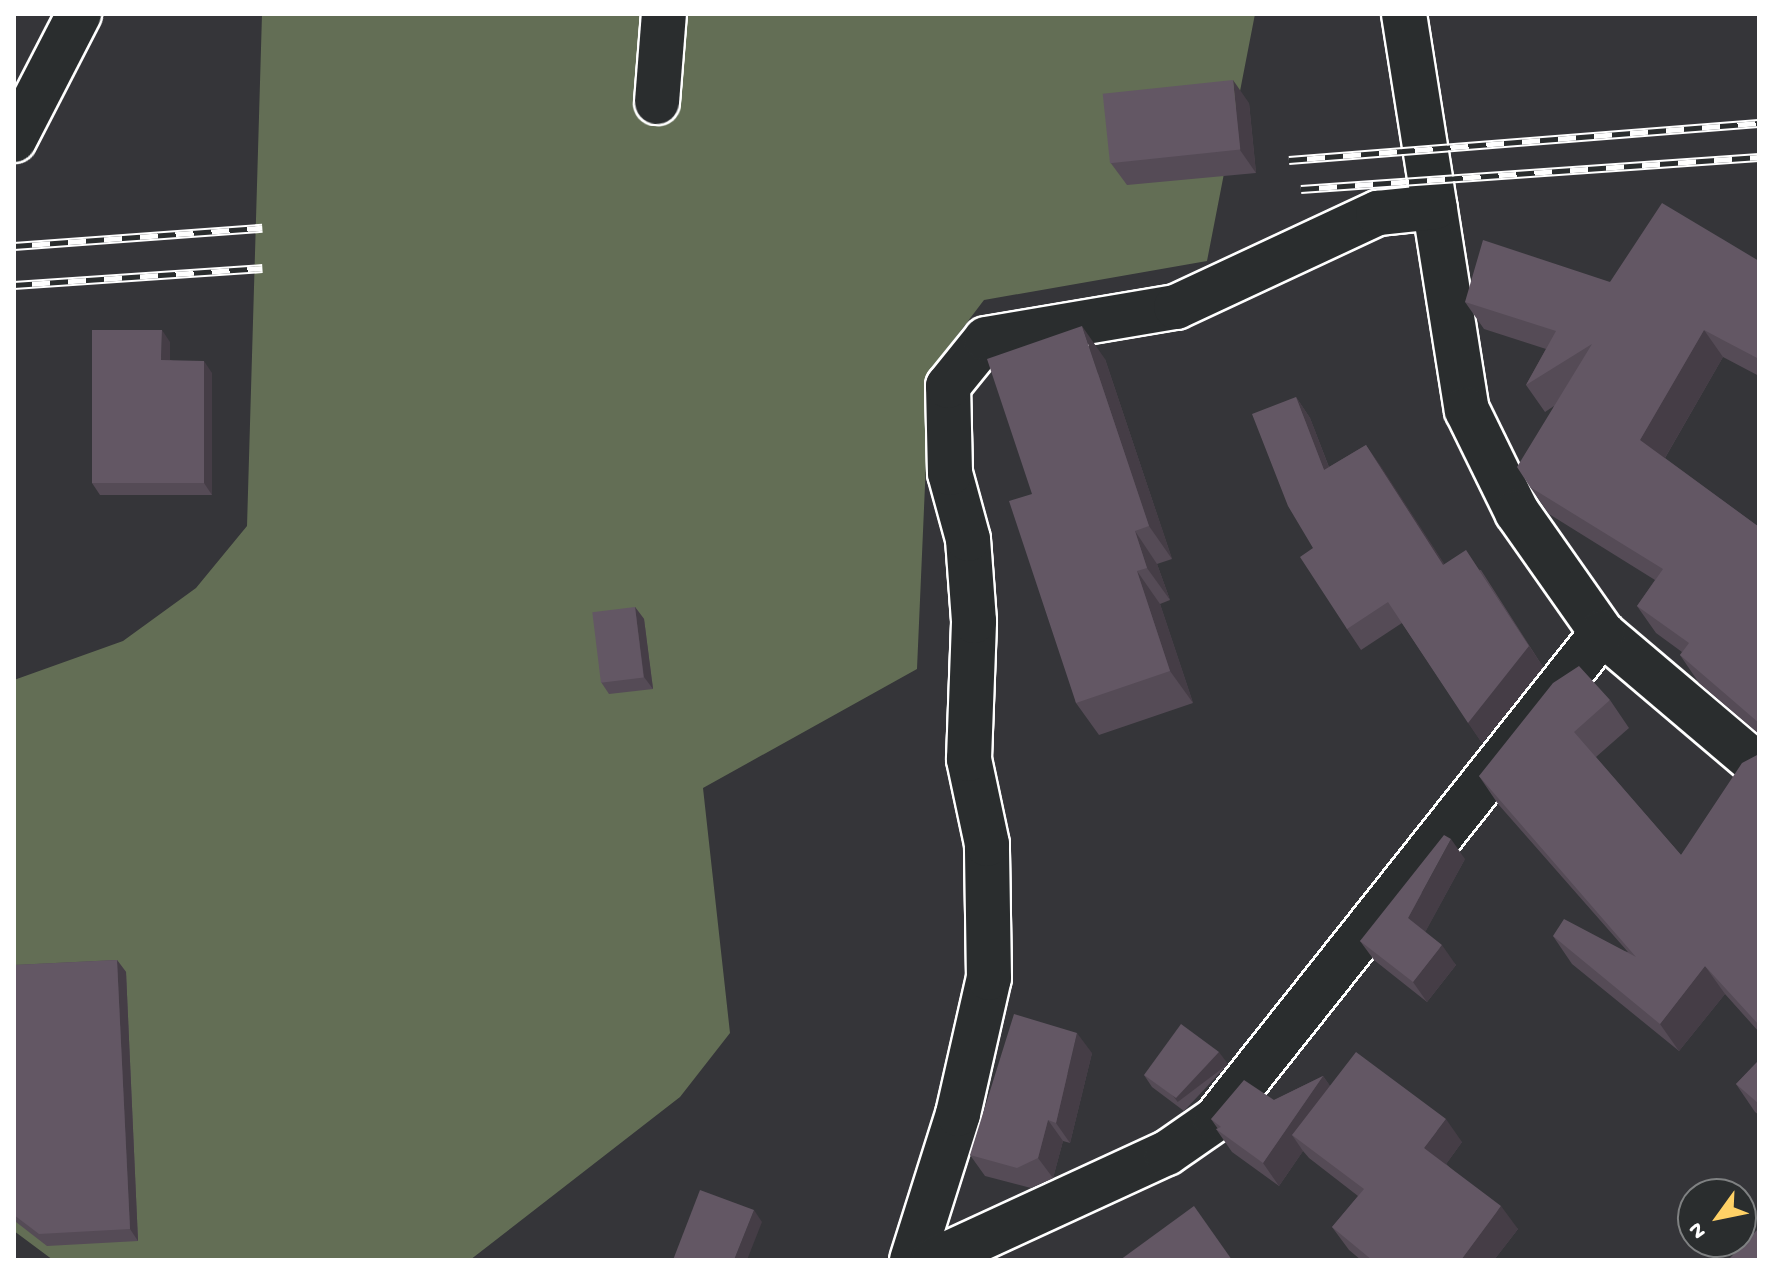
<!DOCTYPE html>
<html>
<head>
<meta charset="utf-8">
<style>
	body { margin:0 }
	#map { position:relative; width:1773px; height:1274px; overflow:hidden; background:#353539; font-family:"Gochi Hand",sans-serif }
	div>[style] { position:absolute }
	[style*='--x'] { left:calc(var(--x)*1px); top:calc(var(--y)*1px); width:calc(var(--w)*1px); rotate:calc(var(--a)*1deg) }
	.green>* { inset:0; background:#636e55 }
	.roads { filter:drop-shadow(2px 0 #fff) drop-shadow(-2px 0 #fff) drop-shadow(0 2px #fff) drop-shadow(0 -2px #fff) }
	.minor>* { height:44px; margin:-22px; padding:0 22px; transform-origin:22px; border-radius:22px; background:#2a2d2e }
	.rail>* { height:9px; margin-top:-4.5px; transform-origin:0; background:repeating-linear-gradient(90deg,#2a2d2e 0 18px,#fff 0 36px); box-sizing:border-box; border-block:2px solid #fff }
	.wall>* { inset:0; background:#554b56 }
	.shaded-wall>* { inset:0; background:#453d46; transform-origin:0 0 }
	.building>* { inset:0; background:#635764; transform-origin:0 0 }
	span { translate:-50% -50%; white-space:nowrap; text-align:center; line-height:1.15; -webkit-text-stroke:6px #2a2d2e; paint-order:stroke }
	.frame { position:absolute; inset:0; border:16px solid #fff; pointer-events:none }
	.north { position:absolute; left:1677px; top:1178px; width:80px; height:80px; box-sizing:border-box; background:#2a2d2e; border:2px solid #7f8182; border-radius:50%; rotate:237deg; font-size:22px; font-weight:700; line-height:32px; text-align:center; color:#fff }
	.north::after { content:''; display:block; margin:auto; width:28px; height:36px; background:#ffd166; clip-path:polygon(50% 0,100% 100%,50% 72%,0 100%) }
</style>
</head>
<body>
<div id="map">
	<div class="green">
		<div style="clip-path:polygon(262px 14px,1255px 14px,1207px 261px,984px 300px,930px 371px,917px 669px,703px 788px,730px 1033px,680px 1097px,470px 1260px,53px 1260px,14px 1231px,14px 680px,123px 641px,196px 588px,247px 526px)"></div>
	</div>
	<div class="roads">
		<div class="minor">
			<div style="--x:1404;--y:14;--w:401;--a:81"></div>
			<div style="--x:1467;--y:410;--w:114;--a:63.9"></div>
			<div style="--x:1517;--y:512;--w:148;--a:54.9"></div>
			<div style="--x:1602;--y:633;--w:206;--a:40.3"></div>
			<div style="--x:657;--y:102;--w:88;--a:-85.5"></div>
			<div style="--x:14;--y:140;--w:142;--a:-62.7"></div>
			<div style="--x:912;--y:1260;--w:153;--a:-72.5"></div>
			<div style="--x:958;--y:1114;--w:139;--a:-77.2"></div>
			<div style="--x:989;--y:978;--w:134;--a:-90.9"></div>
			<div style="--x:987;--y:844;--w:87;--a:-102"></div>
			<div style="--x:969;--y:759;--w:138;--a:-87.9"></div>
			<div style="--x:974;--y:621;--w:82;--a:-94.2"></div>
			<div style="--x:968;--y:539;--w:68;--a:-105.3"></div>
			<div style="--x:950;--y:473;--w:87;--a:-91.3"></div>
			<div style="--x:948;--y:386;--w:60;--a:-51"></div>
			<div style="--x:986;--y:339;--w:193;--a:-9.6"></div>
			<div style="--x:1176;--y:307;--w:223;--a:-25"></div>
			<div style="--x:1378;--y:213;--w:57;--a:-6"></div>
			<div style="--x:934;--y:1260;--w:256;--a:-24.7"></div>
			<div style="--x:1167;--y:1153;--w:60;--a:-34.8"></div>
			<div style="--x:1216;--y:1119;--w:621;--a:-51.54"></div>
		</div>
	</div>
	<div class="rail">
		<div style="--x:1289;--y:160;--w:471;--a:-4.5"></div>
		<div style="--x:1301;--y:189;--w:459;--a:-4"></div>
		<div style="--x:14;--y:246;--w:249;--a:-4.2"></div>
		<div style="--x:14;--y:285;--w:249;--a:-3.9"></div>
	</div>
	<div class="wall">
		<div style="clip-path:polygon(1249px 103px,1256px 173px,1127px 185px,1110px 162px)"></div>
		<div style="clip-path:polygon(1759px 261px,1759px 376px,1723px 357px,1665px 458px,1759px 527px,1759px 734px,1699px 683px,1680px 655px,1682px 652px,1656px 633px,1637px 606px,1655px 580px,1549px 514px,1530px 487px,1554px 406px,1545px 412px,1526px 385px,1546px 349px,1484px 329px,1465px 302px)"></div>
		<div style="clip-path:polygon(170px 342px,170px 360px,212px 373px,212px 495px,100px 495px,92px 483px)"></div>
		<div style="clip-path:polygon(1105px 359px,1172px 559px,1157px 564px,1170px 600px,1160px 604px,1193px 703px,1099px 735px,1076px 703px,1032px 494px)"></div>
		<div style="clip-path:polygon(1296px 397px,1310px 418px,1329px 467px,1366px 445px,1444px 564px,1481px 570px,1543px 667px,1482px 743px,1402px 623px,1361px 650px,1347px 629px,1313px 548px)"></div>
		<div style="clip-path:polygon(635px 607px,644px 619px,653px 689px,609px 694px,601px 682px)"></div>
		<div style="clip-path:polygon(1610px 700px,1629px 728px,1596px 757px,1681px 855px,1759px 754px,1759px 1032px,1725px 994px,1679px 1051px,1572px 964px,1553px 936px,1628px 952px,1498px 804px,1479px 776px)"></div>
		<div style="clip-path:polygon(1465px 859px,1425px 932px,1456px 965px,1427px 1002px,1374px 960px,1360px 941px)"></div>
		<div style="clip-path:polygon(117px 960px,126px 972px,138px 1241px,47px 1246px,16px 1222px,14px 1219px,14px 965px)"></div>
		<div style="clip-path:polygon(1092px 1053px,1070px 1143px,1063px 1141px,1053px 1178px,1031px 1188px,985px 1176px,970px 1155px)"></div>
		<div style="clip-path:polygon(1759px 1060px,1759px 1115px,1755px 1112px,1736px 1084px)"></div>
		<div style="clip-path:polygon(1228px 1064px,1184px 1111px,1152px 1087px,1144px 1075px)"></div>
		<div style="clip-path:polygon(1323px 1076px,1330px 1086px,1462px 1142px,1446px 1164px,1518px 1229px,1494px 1260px,1361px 1260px,1349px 1250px,1332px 1227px,1358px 1196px,1309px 1158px,1303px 1151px,1279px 1186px,1232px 1152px,1216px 1129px,1218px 1129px,1211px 1119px,1274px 1100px)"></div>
	</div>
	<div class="shaded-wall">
		<div style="clip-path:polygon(1233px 80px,1249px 103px,1256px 173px,1240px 150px)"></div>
		<div style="clip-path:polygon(1082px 326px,1105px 359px,1172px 559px,1149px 526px)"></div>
		<div style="clip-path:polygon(162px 330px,170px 342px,170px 373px,161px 360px)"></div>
		<div style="clip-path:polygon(1704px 330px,1723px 357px,1659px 468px,1640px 440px)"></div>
		<div style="clip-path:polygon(204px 361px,212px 373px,212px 495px,204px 483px)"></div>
		<div style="clip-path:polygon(1296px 397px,1310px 418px,1338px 491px,1324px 470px)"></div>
		<div style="clip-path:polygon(1366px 445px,1380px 465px,1458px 585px,1443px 565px)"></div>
		<div style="clip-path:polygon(1135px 531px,1157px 564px,1170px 600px,1147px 568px)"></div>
		<div style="clip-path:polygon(1466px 550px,1543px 667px,1482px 743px,1468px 723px)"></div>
		<div style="clip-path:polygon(1137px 571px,1160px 604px,1193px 703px,1170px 671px)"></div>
		<div style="clip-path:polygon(635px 607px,644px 619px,653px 689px,644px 677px)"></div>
		<div style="clip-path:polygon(1451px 839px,1465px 859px,1422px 938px,1408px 918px)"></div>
		<div style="clip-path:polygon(1442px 945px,1456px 965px,1427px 1002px,1413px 982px)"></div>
		<div style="clip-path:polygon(117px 960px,126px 972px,138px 1241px,130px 1229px)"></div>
		<div style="clip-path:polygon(1705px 966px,1725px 994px,1679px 1051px,1660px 1024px)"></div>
		<div style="clip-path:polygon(1077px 1033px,1092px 1053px,1070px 1143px,1056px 1123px)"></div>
		<div style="left:1219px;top:1052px;width:15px;height:63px;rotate:53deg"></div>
		<div style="clip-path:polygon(1323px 1076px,1339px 1099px,1292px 1135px,1303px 1151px,1279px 1186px,1263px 1163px)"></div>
		<div style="clip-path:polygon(1446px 1119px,1462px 1142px,1441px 1171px,1424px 1148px)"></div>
		<div style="clip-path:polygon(1048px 1120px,1063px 1141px,1053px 1178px,1038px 1158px)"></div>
		<div style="clip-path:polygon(1501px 1206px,1518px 1229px,1494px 1260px,1461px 1260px)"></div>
		<div style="clip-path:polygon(754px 1210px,762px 1222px,747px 1260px,734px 1260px)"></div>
	</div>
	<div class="building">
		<div style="left:1233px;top:80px;width:70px;height:131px;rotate:84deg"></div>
		<div style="clip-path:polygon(1662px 203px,1759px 261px,1759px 359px,1704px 330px,1640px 440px,1759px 527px,1759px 723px,1680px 655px,1689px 643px,1637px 606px,1663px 569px,1530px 487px,1517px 467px,1592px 344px,1526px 385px,1556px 331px,1465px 302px,1483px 240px,1610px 282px)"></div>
		<div style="clip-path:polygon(1082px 326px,1149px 526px,1135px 531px,1147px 568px,1137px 571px,1170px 671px,1076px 703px,1009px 501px,1032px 494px,987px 359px)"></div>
		<div style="clip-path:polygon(92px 330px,162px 330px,161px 360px,204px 361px,204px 483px,92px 483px)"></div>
		<div style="clip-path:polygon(1296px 397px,1324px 470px,1366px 445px,1443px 565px,1466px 550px,1529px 646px,1468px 723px,1388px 602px,1347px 629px,1300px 557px,1313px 548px,1288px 506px,1252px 414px)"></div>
		<div style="left:635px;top:607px;width:71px;height:43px;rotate:83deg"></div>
		<div style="clip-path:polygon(1579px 666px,1610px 700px,1574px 732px,1681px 855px,1742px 763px,1759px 754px,1759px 1025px,1705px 966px,1660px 1024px,1553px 936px,1564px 919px,1636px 957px,1479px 776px,1553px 683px)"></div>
		<div style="clip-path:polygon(1444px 835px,1451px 839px,1408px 918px,1442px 945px,1413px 982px,1360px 941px)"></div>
		<div style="clip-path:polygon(117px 960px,130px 1229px,39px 1234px,14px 1215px,14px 965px)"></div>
		<div style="clip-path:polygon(1014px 1014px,1077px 1033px,1056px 1123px,1048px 1120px,1038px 1158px,1017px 1168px,970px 1155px)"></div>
		<div style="clip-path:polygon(1181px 1024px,1219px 1052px,1176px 1098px,1144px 1075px)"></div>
		<div style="clip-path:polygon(1356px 1052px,1446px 1119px,1424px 1148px,1501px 1206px,1461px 1260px,1372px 1260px,1332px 1227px,1364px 1189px,1292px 1135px)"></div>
		<div style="clip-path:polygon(1759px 1060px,1759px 1104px,1736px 1084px)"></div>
		<div style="clip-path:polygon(1323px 1076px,1263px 1163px,1216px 1129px,1221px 1127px,1211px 1119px,1244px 1080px,1274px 1100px)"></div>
		<div style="clip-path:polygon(700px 1190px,754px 1210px,734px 1260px,673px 1260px)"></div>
		<div style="clip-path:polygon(1194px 1206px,1232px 1260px,1120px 1260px)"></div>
		<div style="clip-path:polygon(1759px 1228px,1759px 1260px,1728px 1260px)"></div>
	</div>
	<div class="frame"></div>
	<div class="north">N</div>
</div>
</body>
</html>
